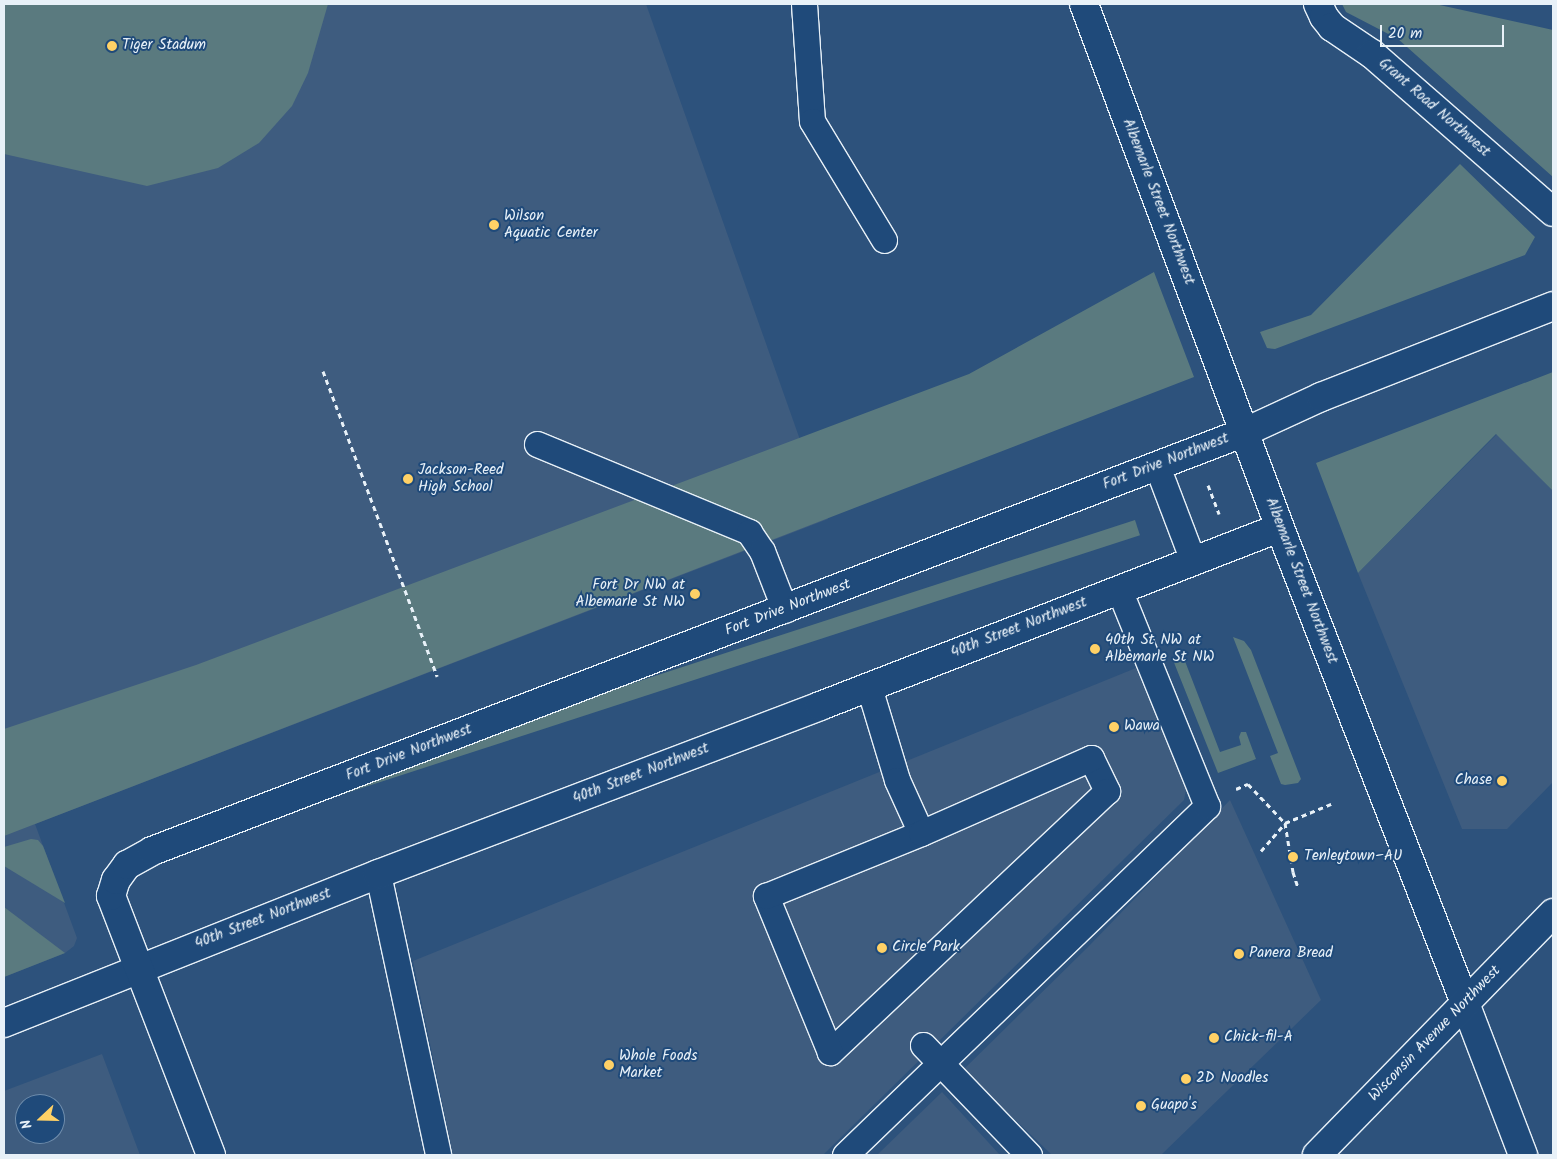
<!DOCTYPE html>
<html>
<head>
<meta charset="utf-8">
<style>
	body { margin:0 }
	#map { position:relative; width:1557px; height:1159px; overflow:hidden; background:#2d527c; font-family:Kalam,sans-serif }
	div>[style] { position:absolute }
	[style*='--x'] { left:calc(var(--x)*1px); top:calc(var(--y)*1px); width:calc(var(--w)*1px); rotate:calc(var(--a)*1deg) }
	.built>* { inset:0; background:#3e5c7f }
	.green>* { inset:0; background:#5a7a7f; transform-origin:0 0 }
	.path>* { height:3px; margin-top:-1.5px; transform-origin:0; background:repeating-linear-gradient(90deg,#e8f1f8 0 5px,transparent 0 9px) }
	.roads { filter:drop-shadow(1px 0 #e8f1f8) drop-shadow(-1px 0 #e8f1f8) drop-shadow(0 1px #e8f1f8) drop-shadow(0 -1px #e8f1f8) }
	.lane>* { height:25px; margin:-12.5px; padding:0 12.5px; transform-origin:12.5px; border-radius:12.5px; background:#1f4a7a }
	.street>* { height:28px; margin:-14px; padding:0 14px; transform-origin:14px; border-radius:14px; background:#1f4a7a }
	.secondary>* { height:28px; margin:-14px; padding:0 14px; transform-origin:14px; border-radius:14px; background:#1f4a7a }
	.primary>* { height:28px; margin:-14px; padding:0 14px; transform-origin:14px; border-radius:14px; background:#1f4a7a }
	.dots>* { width:14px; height:14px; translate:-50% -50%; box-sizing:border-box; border:2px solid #1f4a7a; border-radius:50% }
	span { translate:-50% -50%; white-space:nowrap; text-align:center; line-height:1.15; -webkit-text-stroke:4px #1f4a7a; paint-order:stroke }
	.poi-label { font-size:15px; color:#e8f1f8 }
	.left { translate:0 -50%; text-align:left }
	.right { translate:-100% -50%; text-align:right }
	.street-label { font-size:15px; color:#e8f1f8 }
	.frame { position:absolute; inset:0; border:5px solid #e8f1f8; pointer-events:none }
	.north { position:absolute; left:15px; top:1094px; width:50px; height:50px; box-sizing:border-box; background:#1f4a7a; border:1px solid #6f8dac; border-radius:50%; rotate:249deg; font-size:14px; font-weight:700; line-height:20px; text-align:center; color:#e8f1f8 }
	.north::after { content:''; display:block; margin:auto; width:18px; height:22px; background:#ffd166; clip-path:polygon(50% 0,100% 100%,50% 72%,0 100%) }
	.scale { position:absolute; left:1380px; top:25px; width:124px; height:22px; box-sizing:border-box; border:2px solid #e8f1f8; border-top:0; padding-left:6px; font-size:15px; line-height:18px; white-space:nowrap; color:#e8f1f8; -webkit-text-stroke:4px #1f4a7a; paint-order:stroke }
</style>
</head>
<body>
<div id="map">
	<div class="built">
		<div style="clip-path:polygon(4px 4px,646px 4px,828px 519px,35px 824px,77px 938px,74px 946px,65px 953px,4px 977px)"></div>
		<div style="clip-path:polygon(1497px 434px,1553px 491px,1553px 782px,1507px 829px,1462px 829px,1358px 573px)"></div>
		<div style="clip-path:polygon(1136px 668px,1186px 790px,1184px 800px,823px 1155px,453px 1155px,413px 961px)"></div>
		<div style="clip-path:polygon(1230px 800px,1321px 1000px,1161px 1155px,1052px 1155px,963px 1070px,1088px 947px)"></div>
		<div style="clip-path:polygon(evenodd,102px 1054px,140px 1155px,4px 1155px,4px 1091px,102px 1054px,25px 1104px,55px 1104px,55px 1134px,25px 1134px,25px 1104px)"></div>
		<div style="clip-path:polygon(942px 1092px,1000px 1155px,877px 1155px)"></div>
	</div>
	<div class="green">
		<div style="clip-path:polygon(4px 4px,328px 4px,308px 73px,292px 106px,259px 143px,218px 168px,147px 186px,4px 154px)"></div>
		<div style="clip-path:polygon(1342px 4px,1435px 4px,1553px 30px,1553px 177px,1398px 39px,1346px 12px)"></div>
		<div style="clip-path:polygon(1460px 164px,1535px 237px,1525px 255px,1275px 349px,1267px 348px,1260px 332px,1311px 315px)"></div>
		<div style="clip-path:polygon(1154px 272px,1194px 377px,4px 836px,4px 729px,196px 665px,969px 374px)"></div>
		<div style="clip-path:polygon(1553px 372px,1553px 491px,1496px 434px,1358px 573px,1316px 463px)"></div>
		<div style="left:1135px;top:520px;width:16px;height:1027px;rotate:72deg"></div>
		<div style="clip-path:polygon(1233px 637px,1244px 641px,1251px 650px,1301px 779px,1298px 783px,1285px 785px,1281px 784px,1270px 756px,1278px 753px)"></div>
		<div style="clip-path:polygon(1183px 656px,1220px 752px,1241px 745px,1239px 737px,1241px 732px,1246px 732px,1256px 759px,1218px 773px,1173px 660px)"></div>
		<div style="clip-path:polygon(31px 839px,38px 840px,43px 846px,65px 903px,4px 866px,4px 847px)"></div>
		<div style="clip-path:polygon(4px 907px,65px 953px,4px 977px)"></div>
	</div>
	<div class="path">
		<div style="--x:323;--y:371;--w:326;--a:69.5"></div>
		<div style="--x:1208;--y:485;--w:31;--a:69"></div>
		<div style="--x:1236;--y:789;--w:13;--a:-23"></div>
		<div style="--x:1248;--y:784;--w:54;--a:46.5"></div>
		<div style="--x:1285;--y:823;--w:50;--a:-22.4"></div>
		<div style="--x:1285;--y:823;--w:50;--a:80.7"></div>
		<div style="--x:1293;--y:872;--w:16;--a:72"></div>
		<div style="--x:1261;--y:851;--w:37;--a:-49"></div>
	</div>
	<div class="roads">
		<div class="lane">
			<div style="--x:804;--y:4;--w:117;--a:86.1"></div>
			<div style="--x:812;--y:121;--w:139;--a:58.8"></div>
			<div style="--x:537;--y:444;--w:230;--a:22.5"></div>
			<div style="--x:749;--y:532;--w:23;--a:56"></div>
			<div style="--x:762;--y:551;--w:63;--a:68.7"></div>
			<div style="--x:1157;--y:466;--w:102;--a:69.2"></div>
			<div style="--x:869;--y:687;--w:97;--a:73.2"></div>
			<div style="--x:897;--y:780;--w:58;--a:65.6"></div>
			<div style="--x:1091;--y:758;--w:37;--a:64"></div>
			<div style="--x:1107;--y:791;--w:381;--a:136.7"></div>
			<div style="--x:830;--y:1052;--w:169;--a:-112.3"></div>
			<div style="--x:766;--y:896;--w:167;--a:-22.1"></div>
			<div style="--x:921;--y:833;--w:186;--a:-23.8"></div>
			<div style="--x:378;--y:874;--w:287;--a:77.9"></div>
			<div style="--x:923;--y:1045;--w:153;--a:46.1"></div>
			<div style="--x:845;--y:1155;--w:503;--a:-43.95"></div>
			<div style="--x:1207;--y:806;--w:234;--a:-112.1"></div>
		</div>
		<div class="street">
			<div style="--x:1318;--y:4;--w:14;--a:65"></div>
			<div style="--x:1324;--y:17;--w:13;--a:51"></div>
			<div style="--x:1332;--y:27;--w:48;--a:34"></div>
			<div style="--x:1372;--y:54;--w:240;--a:41.1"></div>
			<div style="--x:1465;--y:1003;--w:163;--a:69.1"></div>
			<div style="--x:4;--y:1023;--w:403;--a:-21.7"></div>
			<div style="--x:378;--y:874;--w:473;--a:-20.8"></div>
			<div style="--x:820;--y:706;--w:493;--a:-21.2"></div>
			<div style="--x:211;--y:1155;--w:278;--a:-111.1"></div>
			<div style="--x:111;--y:896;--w:17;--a:-73"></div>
			<div style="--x:116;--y:880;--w:19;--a:-54"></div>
			<div style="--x:127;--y:865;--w:29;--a:-29"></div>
			<div style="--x:152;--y:851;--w:1171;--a:-20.97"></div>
			<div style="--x:1245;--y:432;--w:84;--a:-24.7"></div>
			<div style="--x:1321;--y:397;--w:249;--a:-21.4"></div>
		</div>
		<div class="secondary">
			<div style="--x:1084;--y:4;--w:559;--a:69.49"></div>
			<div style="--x:1280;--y:528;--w:510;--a:68.72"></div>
		</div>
		<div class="primary">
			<div style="--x:1317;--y:1155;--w:338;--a:-45.7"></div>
		</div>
	</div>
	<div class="dots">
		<div style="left:112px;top:46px;background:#ffd166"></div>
		<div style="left:494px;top:225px;background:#ffd166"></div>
		<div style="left:408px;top:479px;background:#ffd166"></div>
		<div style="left:695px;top:594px;background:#ffd166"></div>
		<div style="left:1095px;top:649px;background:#ffd166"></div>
		<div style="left:1114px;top:727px;background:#ffd166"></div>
		<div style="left:1502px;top:781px;background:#ffd166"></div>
		<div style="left:1293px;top:857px;background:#ffd166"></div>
		<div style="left:882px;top:948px;background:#ffd166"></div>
		<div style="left:1239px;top:954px;background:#ffd166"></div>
		<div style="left:1214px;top:1038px;background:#ffd166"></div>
		<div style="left:609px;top:1065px;background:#ffd166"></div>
		<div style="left:1186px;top:1079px;background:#ffd166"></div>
		<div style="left:1141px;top:1106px;background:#ffd166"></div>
	</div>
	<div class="poi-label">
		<span class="left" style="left:122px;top:46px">Tiger Stadum</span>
		<span class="left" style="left:504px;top:225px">Wilson<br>Aquatic Center</span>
		<span class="left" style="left:418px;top:479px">Jackson-Reed<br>High School</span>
		<span class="right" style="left:685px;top:594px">Fort Dr NW at<br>Albemarle St NW</span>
		<span class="left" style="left:1105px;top:649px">40th St NW at<br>Albemarle St NW</span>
		<span class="left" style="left:1124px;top:727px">Wawa</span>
		<span class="right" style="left:1492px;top:781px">Chase</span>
		<span class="left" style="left:1304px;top:857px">Tenleytown–AU</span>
		<span class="left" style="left:892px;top:948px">Circle Park</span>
		<span class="left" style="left:1249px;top:954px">Panera Bread</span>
		<span class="left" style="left:1224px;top:1038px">Chick-fil-A</span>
		<span class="left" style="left:619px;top:1065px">Whole Foods<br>Market</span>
		<span class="left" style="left:1196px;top:1079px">2D Noodles</span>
		<span class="left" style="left:1151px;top:1106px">Guapo's</span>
	</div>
	<div class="street-label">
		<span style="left:1434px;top:108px;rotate:41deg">Grant Road Northwest</span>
		<span style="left:1158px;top:202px;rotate:69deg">Albemarle Street Northwest</span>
		<span style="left:1166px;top:462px;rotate:-21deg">Fort Drive Northwest</span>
		<span style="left:1301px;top:581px;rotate:69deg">Albemarle Street Northwest</span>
		<span style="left:788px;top:608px;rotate:-21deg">Fort Drive Northwest</span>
		<span style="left:1019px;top:628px;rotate:-21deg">40th Street Northwest</span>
		<span style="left:409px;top:753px;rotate:-21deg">Fort Drive Northwest</span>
		<span style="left:641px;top:774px;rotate:-21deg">40th Street Northwest</span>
		<span style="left:263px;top:919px;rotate:-21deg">40th Street Northwest</span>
		<span style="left:1435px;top:1034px;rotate:-46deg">Wisconsin Avenue Northwest</span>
	</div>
	<div class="frame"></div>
	<div class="north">N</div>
	<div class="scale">20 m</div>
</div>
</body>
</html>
